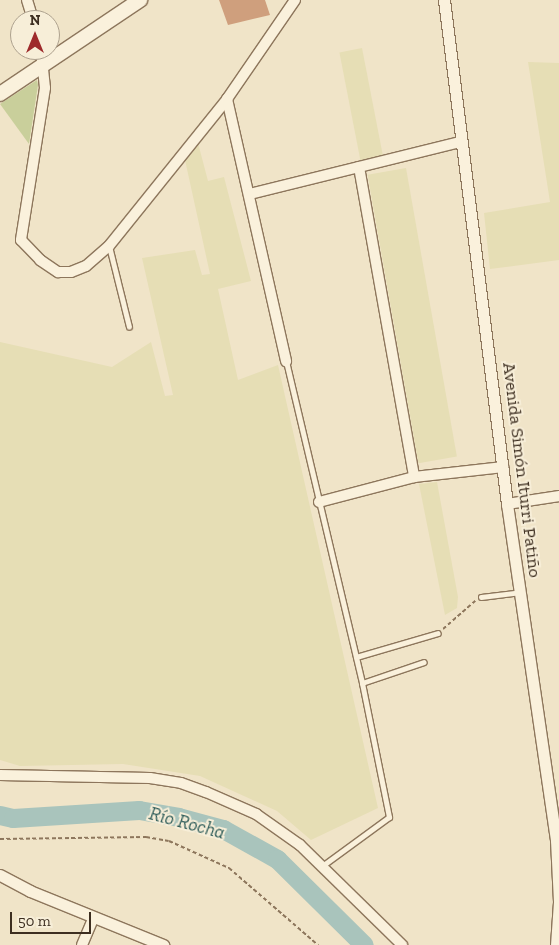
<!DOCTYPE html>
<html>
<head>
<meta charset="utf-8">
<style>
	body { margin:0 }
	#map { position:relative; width:559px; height:945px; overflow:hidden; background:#f0e4c8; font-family:"Zilla Slab",serif }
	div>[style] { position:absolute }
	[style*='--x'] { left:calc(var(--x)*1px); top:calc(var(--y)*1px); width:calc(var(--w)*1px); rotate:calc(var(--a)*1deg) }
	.farmland>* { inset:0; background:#e6deb5; transform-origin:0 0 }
	.green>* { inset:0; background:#c9cf9b }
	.river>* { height:19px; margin:-9.5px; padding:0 9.5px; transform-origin:9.5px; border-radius:9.5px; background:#a9c4bc }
	.building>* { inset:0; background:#cf9f7d }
	.path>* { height:2px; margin-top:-1px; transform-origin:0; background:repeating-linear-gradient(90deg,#8d765c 0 4px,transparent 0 6.5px) }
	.roads { filter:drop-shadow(1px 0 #8d765c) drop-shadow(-1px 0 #8d765c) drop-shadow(0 1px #8d765c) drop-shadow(0 -1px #8d765c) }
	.service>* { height:5px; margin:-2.5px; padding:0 2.5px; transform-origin:2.5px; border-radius:2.5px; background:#faf1dc }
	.minor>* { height:10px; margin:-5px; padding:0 5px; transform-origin:5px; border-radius:5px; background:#faf1dc }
	.tertiary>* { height:11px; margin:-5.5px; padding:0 5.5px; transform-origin:5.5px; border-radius:5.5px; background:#faf1dc }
	.secondary>* { height:14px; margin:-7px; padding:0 7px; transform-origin:7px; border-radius:7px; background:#faf1dc }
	span { translate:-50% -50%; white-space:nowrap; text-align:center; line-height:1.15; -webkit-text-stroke:4px #f7eed8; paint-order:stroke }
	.street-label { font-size:18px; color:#3d2e20 }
	.water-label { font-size:19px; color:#2f5d5a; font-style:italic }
	.north { position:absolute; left:10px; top:10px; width:50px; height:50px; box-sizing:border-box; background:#f7eed8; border:1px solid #ada18e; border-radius:50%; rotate:0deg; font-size:14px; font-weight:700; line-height:20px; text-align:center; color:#3d2e20 }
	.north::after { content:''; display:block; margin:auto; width:18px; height:22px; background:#9e2a2b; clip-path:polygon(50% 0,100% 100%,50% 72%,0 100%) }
	.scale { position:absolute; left:10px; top:912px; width:81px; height:22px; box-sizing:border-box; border:2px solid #3d2e20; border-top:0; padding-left:6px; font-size:15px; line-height:18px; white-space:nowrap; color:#3d2e20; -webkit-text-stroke:4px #f7eed8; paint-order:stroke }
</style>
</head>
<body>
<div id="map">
	<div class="farmland">
		<div style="left:362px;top:48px;width:113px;height:23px;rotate:79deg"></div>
		<div style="clip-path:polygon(528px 62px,559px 63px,559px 260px,490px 269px,484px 213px,550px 202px)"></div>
		<div style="clip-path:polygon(198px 143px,208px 181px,224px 177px,251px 281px,218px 289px,238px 380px,278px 365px,378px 808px,311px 840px,277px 811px,200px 776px,123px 764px,20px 766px,0 760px,0 342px,112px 367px,151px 342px,165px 396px,173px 395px,142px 258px,195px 250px,202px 275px,210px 274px,185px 160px)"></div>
		<div style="left:406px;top:168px;width:293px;height:39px;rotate:80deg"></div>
		<div style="clip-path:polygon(437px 482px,458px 597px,457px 608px,445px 615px,419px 484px)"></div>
	</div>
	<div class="green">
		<div style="clip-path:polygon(37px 80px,38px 85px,29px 144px,0 104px)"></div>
	</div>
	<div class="river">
		<div style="--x:0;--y:815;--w:13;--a:13"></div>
		<div style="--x:13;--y:818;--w:126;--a:-3.6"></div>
		<div style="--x:139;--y:810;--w:40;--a:10"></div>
		<div style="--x:178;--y:817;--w:47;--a:14.9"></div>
		<div style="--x:223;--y:829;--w:62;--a:29.1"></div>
		<div style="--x:277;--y:859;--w:122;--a:44.7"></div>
	</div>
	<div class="building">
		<div style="clip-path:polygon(219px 0,265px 0,270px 15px,228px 25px)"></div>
	</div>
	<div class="path">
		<div style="--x:443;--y:629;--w:43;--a:-41.2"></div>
		<div style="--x:0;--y:839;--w:146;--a:-0.8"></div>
		<div style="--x:146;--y:837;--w:23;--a:10"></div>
		<div style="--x:169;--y:841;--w:66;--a:24.2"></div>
		<div style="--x:229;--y:868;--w:118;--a:40.9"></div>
	</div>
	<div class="roads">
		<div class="service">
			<div style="--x:109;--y:246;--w:83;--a:76.1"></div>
			<div style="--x:286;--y:361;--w:331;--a:76.7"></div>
			<div style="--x:362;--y:683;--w:137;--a:78.6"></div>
			<div style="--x:389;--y:817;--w:83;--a:143.8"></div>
			<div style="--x:481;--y:597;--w:38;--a:-7"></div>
			<div style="--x:356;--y:657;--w:85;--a:-16.3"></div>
			<div style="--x:362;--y:683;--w:65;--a:-18.7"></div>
		</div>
		<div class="minor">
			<div style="--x:27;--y:0;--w:21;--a:73"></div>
			<div style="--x:41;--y:50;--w:38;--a:84"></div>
			<div style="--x:45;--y:88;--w:154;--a:99"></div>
			<div style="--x:21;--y:240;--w:28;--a:46"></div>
			<div style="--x:40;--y:260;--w:22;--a:34"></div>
			<div style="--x:58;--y:272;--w:13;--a:0"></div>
			<div style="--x:71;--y:272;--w:16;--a:-22"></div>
			<div style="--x:86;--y:266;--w:30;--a:-41"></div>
			<div style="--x:109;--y:246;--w:189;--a:-51.2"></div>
			<div style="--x:227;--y:99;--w:120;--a:-55.5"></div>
			<div style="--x:227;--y:99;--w:269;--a:77.3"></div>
			<div style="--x:359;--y:167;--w:315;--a:79.9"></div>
			<div style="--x:250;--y:194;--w:216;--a:-13.9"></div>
			<div style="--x:319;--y:502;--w:98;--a:-14.7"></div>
			<div style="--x:414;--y:477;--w:90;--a:-6.4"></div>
			<div style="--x:507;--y:504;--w:53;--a:-8.7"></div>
			<div style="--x:0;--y:775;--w:150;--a:1.1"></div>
			<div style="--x:150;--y:778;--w:31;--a:9"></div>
			<div style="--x:181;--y:783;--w:27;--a:20"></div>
			<div style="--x:206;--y:792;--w:55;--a:23.7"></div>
			<div style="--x:256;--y:814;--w:54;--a:35.2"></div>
			<div style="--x:300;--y:845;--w:143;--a:44.4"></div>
			<div style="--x:82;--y:945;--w:30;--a:-67"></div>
		</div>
		<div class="tertiary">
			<div style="--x:444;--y:0;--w:508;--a:82.87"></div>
			<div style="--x:507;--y:504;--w:340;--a:81.7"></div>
			<div style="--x:556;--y:840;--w:62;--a:87.2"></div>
			<div style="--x:559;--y:902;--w:43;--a:94"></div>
			<div style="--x:0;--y:875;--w:34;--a:28"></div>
			<div style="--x:30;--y:891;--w:144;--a:22.1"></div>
		</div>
		<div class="secondary">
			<div style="--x:0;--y:94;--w:169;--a:-33.9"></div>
		</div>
	</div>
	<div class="street-label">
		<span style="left:522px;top:470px;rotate:83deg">Avenida Simón Iturri Patiño</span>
	</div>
	<div class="water-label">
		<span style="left:187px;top:823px;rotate:15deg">Río Rocha</span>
	</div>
	<div class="north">N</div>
	<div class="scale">50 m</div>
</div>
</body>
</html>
